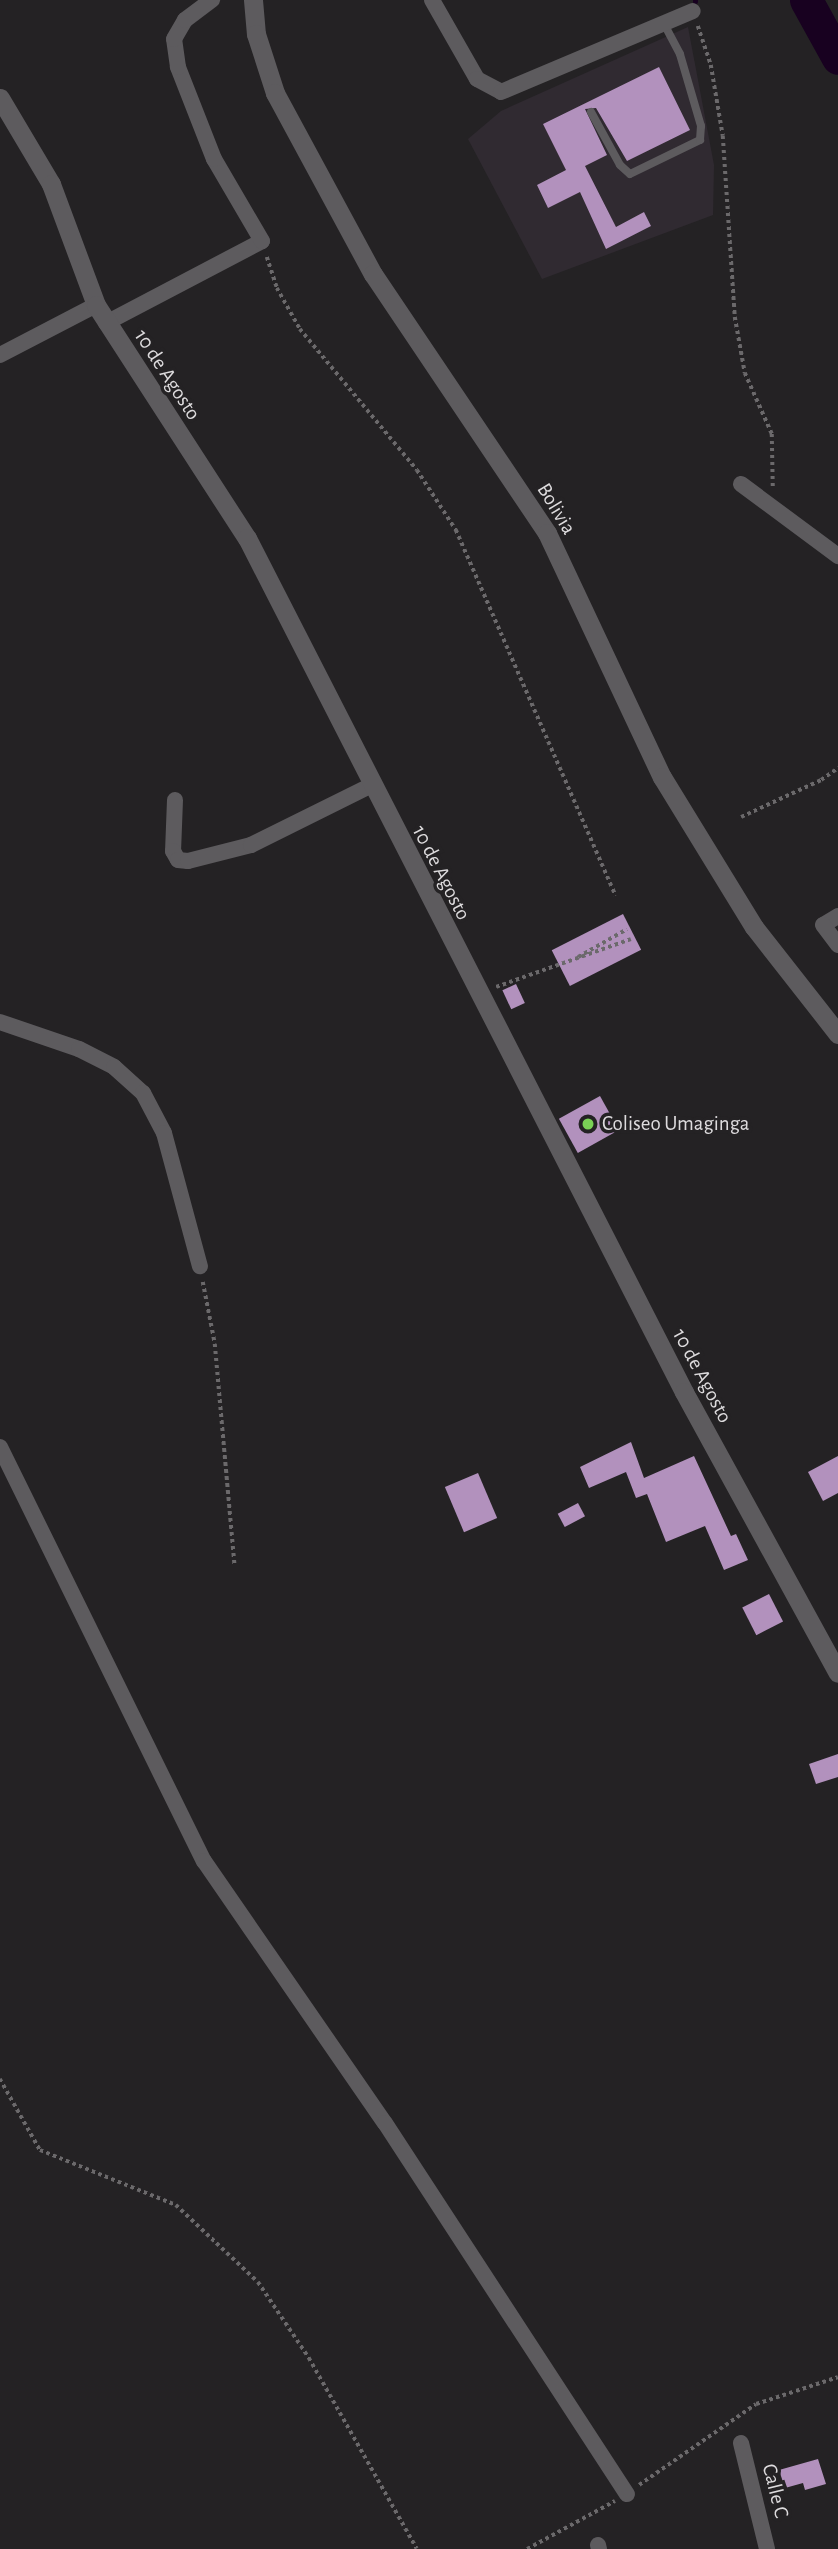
<!DOCTYPE html>
<html>
<head>
<meta charset="utf-8">
<style>
	body { margin:0 }
	#map { position:relative; width:838px; height:2549px; overflow:hidden; background:#242224; font-family:"Alegreya Sans",sans-serif }
	div>[style] { position:absolute }
	[style*='--x'] { left:calc(var(--x)*1px); top:calc(var(--y)*1px); width:calc(var(--w)*1px); rotate:calc(var(--a)*1deg) }
	.built>* { inset:0; background:#302a31 }
	.stream>* { height:5px; margin:-2.5px; padding:0 2.5px; transform-origin:2.5px; border-radius:2.5px; background:#180120 }
	.river>* { height:33px; margin:-16.5px; padding:0 16.5px; transform-origin:16.5px; border-radius:16.5px; background:#180120 }
	.building>* { inset:0; background:#b291bd; transform-origin:0 0 }
	.path>* { height:3.5px; margin-top:-1.75px; transform-origin:0; background:repeating-linear-gradient(90deg,#6b696b 0 3.5px,transparent 0 7px) }
	.service>* { height:8px; margin:-4px; padding:0 4px; transform-origin:4px; border-radius:4px; background:#5d5b5e }
	.minor>* { height:16px; margin:-8px; padding:0 8px; transform-origin:8px; border-radius:8px; background:#5d5b5e }
	.tertiary>* { height:19px; margin:-9.5px; padding:0 9.5px; transform-origin:9.5px; border-radius:9.5px; background:#5d5b5e }
	.dots>* { width:19px; height:19px; translate:-50% -50%; box-sizing:border-box; border:4px solid #242224; border-radius:50% }
	span { translate:-50% -50%; white-space:nowrap; text-align:center; line-height:1.15; -webkit-text-stroke:7px #242224; paint-order:stroke }
	.street-label { font-size:21px; color:#dddbdd }
	.poi-label { font-size:21px; color:#dddbdd }
	.left { translate:0 -50%; text-align:left }
</style>
</head>
<body>
<div id="map">
	<div class="built">
		<div style="clip-path:polygon(688px 27px,714px 165px,713px 215px,542px 279px,468px 139px,501px 111px)"></div>
	</div>
	<div class="stream">
		<div style="--x:695;--y:1;--w:1;--a:-90"></div>
	</div>
	<div class="river">
		<div style="--x:806;--y:0;--w:66;--a:61.1"></div>
	</div>
	<div class="building">
		<div style="clip-path:polygon(659px 67px,690px 130px,627px 161px,596px 108px,585px 109px,607px 155px,585px 166px,616px 227px,644px 212px,651px 226px,606px 249px,580px 192px,548px 208px,537px 185px,566px 170px,543px 124px)"></div>
		<div style="left:623px;top:914px;width:40px;height:80px;rotate:63deg"></div>
		<div style="left:516px;top:984px;width:21px;height:15px;rotate:65deg"></div>
		<div style="left:600px;top:1096px;width:39px;height:47px;rotate:61deg"></div>
		<div style="clip-path:polygon(631px 1442px,644px 1478px,694px 1456px,731px 1536px,736px 1534px,748px 1560px,724px 1570px,705px 1526px,666px 1542px,647px 1494px,636px 1498px,626px 1472px,589px 1488px,580px 1467px)"></div>
		<div style="clip-path:polygon(838px 1456px,838px 1493px,823px 1501px,808px 1472px)"></div>
		<div style="left:478px;top:1473px;width:49px;height:36px;rotate:67deg"></div>
		<div style="left:578px;top:1503px;width:15px;height:23px;rotate:62deg"></div>
		<div style="left:769px;top:1594px;width:31px;height:30px;rotate:63deg"></div>
		<div style="clip-path:polygon(838px 1754px,838px 1777px,816px 1784px,809px 1764px)"></div>
		<div style="clip-path:polygon(818px 2459px,826px 2484px,805px 2490px,803px 2483px,785px 2488px,779px 2470px)"></div>
	</div>
	<div class="path">
		<div style="--x:698;--y:26;--w:41;--a:71.6"></div>
		<div style="--x:711;--y:65;--w:72;--a:80.4"></div>
		<div style="--x:723;--y:136;--w:181;--a:86.2"></div>
		<div style="--x:735;--y:317;--w:57;--a:79.9"></div>
		<div style="--x:745;--y:373;--w:67;--a:66.1"></div>
		<div style="--x:772;--y:434;--w:54;--a:88.9"></div>
		<div style="--x:267;--y:257;--w:33;--a:72"></div>
		<div style="--x:277;--y:288;--w:47;--a:60.7"></div>
		<div style="--x:300;--y:329;--w:183;--a:50.3"></div>
		<div style="--x:417;--y:470;--w:72;--a:57"></div>
		<div style="--x:456;--y:530;--w:399;--a:66.4"></div>
		<div style="--x:741;--y:817;--w:88;--a:-24.8"></div>
		<div style="--x:821;--y:780;--w:21;--a:-35"></div>
		<div style="--x:578;--y:957;--w:56;--a:-29.7"></div>
		<div style="--x:496;--y:987;--w:143;--a:-19.6"></div>
		<div style="--x:203;--y:1282;--w:63;--a:79"></div>
		<div style="--x:215;--y:1344;--w:223;--a:84.9"></div>
		<div style="--x:0;--y:2079;--w:81;--a:60.6"></div>
		<div style="--x:40;--y:2150;--w:147;--a:22"></div>
		<div style="--x:176;--y:2205;--w:112;--a:43.2"></div>
		<div style="--x:258;--y:2282;--w:92;--a:56.1"></div>
		<div style="--x:309;--y:2358;--w:219;--a:60.5"></div>
		<div style="--x:639;--y:2485;--w:142;--a:-34.7"></div>
		<div style="--x:756;--y:2404;--w:86;--a:-18.2"></div>
		<div style="--x:527;--y:2549;--w:100;--a:-28.6"></div>
	</div>
	<div class="service">
		<div style="--x:591;--y:112;--w:60;--a:61.3"></div>
		<div style="--x:620;--y:165;--w:13;--a:42"></div>
		<div style="--x:630;--y:174;--w:78;--a:-25.9"></div>
		<div style="--x:700;--y:140;--w:14;--a:-86"></div>
		<div style="--x:701;--y:126;--w:75;--a:-106.3"></div>
		<div style="--x:680;--y:54;--w:34;--a:-118"></div>
	</div>
	<div class="minor">
		<div style="--x:432;--y:0;--w:91;--a:60.3"></div>
		<div style="--x:477;--y:79;--w:27;--a:28"></div>
		<div style="--x:501;--y:92;--w:208;--a:-22.9"></div>
		<div style="--x:106;--y:323;--w:176;--a:-27.7"></div>
		<div style="--x:262;--y:241;--w:95;--a:-120.3"></div>
		<div style="--x:214;--y:159;--w:99;--a:-111.4"></div>
		<div style="--x:178;--y:67;--w:28;--a:-98"></div>
		<div style="--x:174;--y:39;--w:22;--a:-60"></div>
		<div style="--x:185;--y:20;--w:34;--a:-37"></div>
		<div style="--x:0;--y:355;--w:108;--a:-27.5"></div>
		<div style="--x:741;--y:484;--w:121;--a:36.6"></div>
		<div style="--x:175;--y:800;--w:51;--a:92.2"></div>
		<div style="--x:173;--y:851;--w:10;--a:61"></div>
		<div style="--x:178;--y:860;--w:10;--a:6"></div>
		<div style="--x:188;--y:861;--w:65;--a:-14.3"></div>
		<div style="--x:251;--y:845;--w:133;--a:-26.4"></div>
		<div style="--x:838;--y:916;--w:17;--a:149"></div>
		<div style="--x:823;--y:925;--w:25;--a:53"></div>
		<div style="--x:0;--y:1022;--w:83;--a:18.9"></div>
		<div style="--x:79;--y:1049;--w:39;--a:27"></div>
		<div style="--x:114;--y:1067;--w:39;--a:42"></div>
		<div style="--x:143;--y:1093;--w:45;--a:62.3"></div>
		<div style="--x:164;--y:1133;--w:138;--a:74.9"></div>
		<div style="--x:0;--y:1447;--w:462;--a:63.8"></div>
		<div style="--x:204;--y:1861;--w:318;--a:55.4"></div>
		<div style="--x:385;--y:2123;--w:443;--a:56.9"></div>
		<div style="--x:741;--y:2443;--w:109;--a:76.2"></div>
		<div style="--x:598;--y:2545;--w:4;--a:76"></div>
	</div>
	<div class="tertiary">
		<div style="--x:253;--y:0;--w:34;--a:85"></div>
		<div style="--x:256;--y:34;--w:62;--a:72.1"></div>
		<div style="--x:275;--y:93;--w:206;--a:61.6"></div>
		<div style="--x:373;--y:274;--w:312;--a:56.1"></div>
		<div style="--x:547;--y:533;--w:270;--a:64.8"></div>
		<div style="--x:662;--y:777;--w:176;--a:58.5"></div>
		<div style="--x:754;--y:927;--w:136;--a:51.9"></div>
		<div style="--x:0;--y:98;--w:100;--a:59.3"></div>
		<div style="--x:51;--y:184;--w:129;--a:69.6"></div>
		<div style="--x:96;--y:305;--w:278;--a:57.1"></div>
		<div style="--x:247;--y:538;--w:959;--a:62.9"></div>
		<div style="--x:684;--y:1392;--w:320;--a:61.3"></div>
	</div>
	<div class="dots">
		<div style="left:588px;top:1124px;background:#7ad156"></div>
	</div>
	<div class="street-label">
		<span style="left:167px;top:375px;rotate:57deg">10 de Agosto</span>
		<span style="left:556px;top:509px;rotate:59deg">Bolivia</span>
		<span style="left:441px;top:873px;rotate:63deg">10 de Agosto</span>
		<span style="left:702px;top:1376px;rotate:62deg">10 de Agosto</span>
		<span style="left:775px;top:2491px;rotate:76deg">Calle C</span>
	</div>
	<div class="poi-label">
		<span class="left" style="left:602px;top:1124px">Coliseo Umaginga</span>
	</div>
</div>
</body>
</html>
